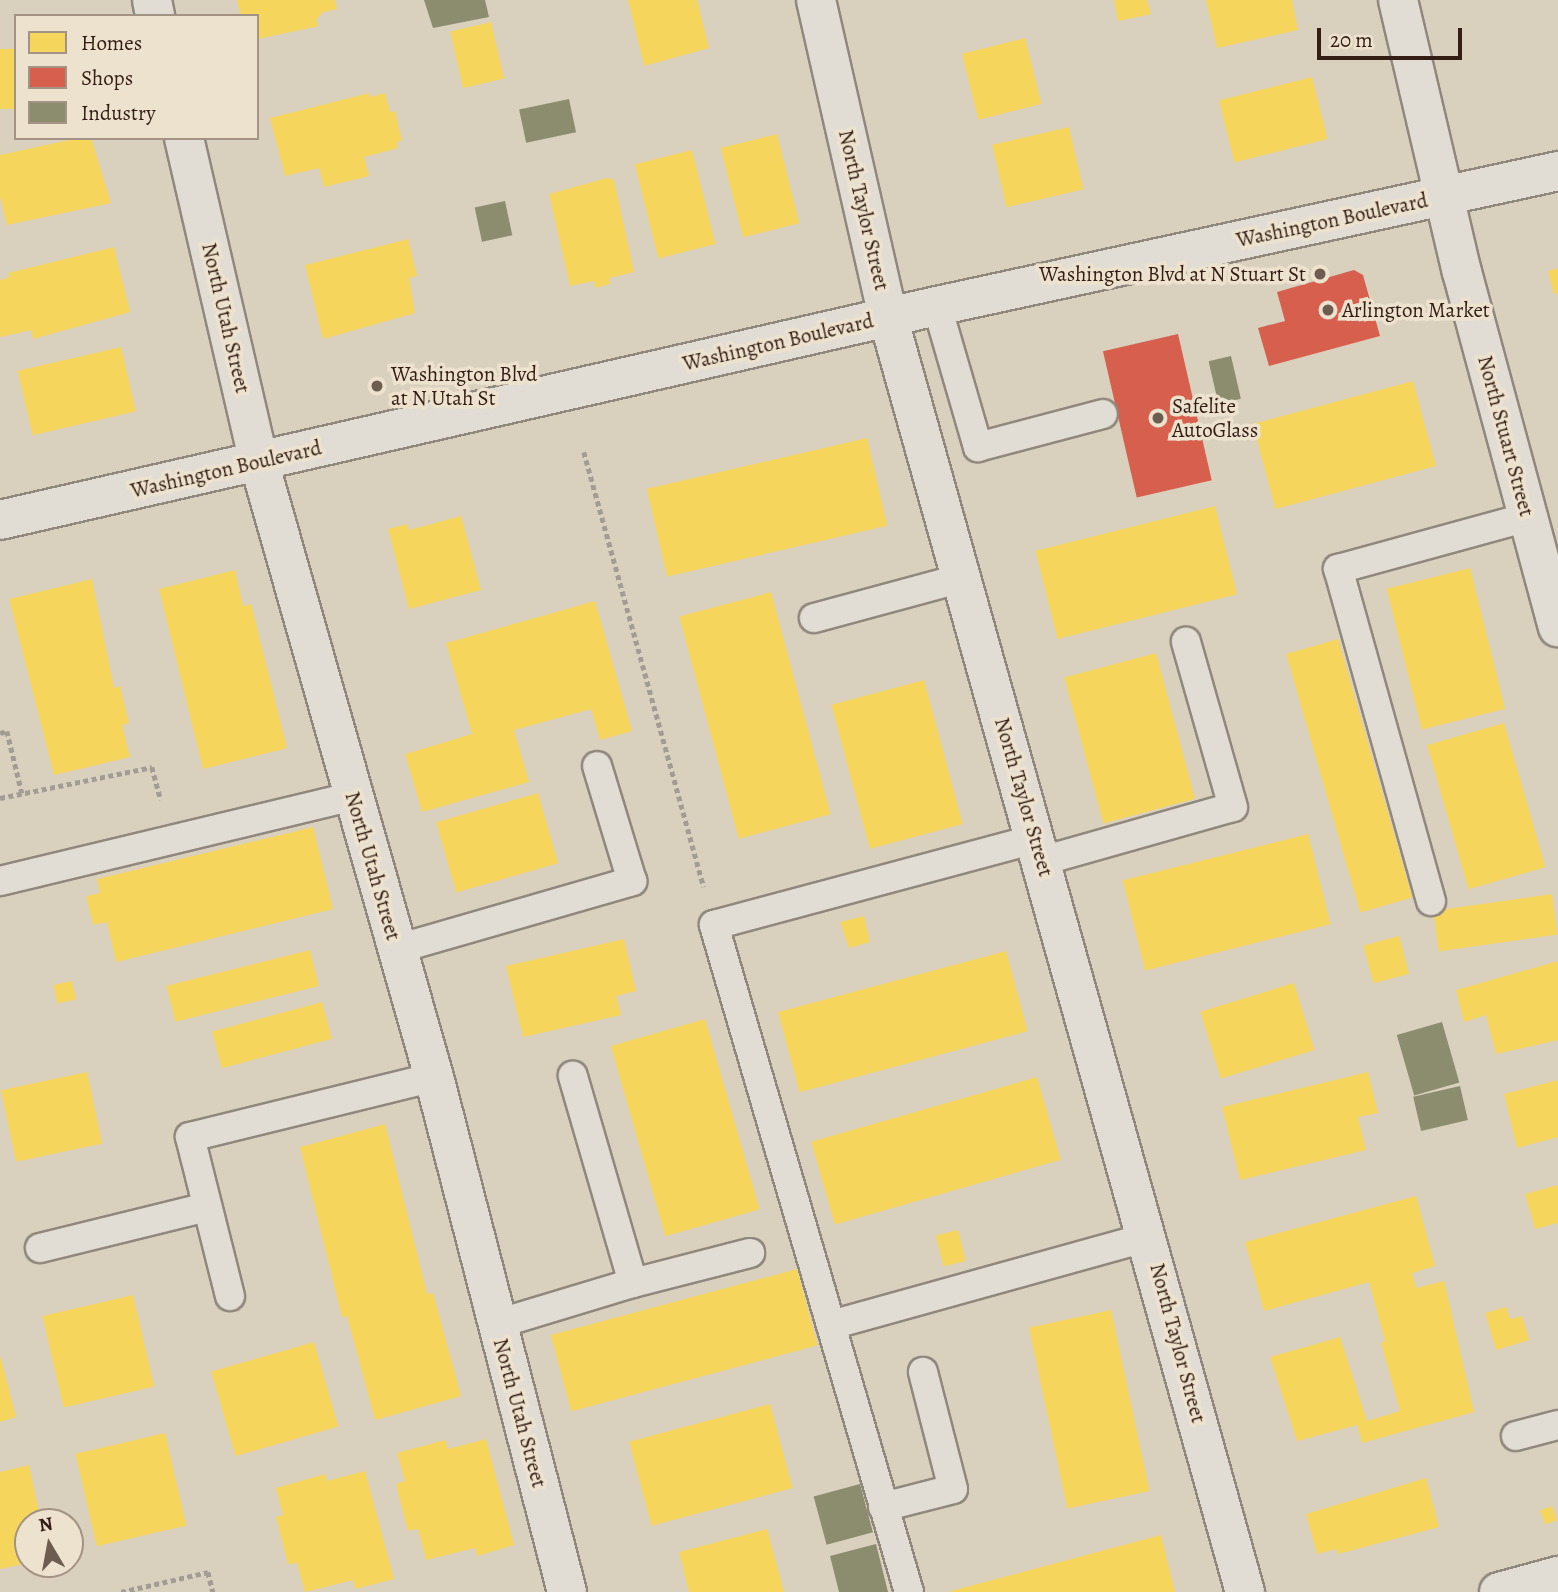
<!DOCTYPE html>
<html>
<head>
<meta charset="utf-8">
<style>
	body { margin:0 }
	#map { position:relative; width:1558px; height:1592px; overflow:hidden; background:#d9d0be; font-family:Alegreya,serif }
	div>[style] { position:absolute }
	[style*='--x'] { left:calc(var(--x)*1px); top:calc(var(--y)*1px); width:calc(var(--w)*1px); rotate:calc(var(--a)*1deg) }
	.homes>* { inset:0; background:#f6d55c; transform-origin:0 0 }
	.shops>* { inset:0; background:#d6604d; transform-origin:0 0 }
	.industry>* { inset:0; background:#8c8c6e; transform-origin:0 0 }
	.path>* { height:4.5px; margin-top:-2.25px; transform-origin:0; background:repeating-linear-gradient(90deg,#a39c95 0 5px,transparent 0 8.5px) }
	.roads { filter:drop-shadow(2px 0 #90877d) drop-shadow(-2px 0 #90877d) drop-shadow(0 2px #90877d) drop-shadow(0 -2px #90877d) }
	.service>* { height:28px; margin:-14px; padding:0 14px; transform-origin:14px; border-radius:14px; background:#e2ddd4 }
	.minor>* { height:38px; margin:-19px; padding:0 19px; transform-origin:19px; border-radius:19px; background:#e2ddd4 }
	.secondary>* { height:38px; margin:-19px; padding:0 19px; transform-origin:19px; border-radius:19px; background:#e2ddd4 }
	.dots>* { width:19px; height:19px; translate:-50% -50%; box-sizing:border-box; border:4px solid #ede2ce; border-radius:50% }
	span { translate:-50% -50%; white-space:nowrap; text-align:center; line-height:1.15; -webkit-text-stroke:7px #ede2ce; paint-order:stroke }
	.street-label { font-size:21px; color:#331d14 }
	.poi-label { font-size:21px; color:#331d14 }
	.right { translate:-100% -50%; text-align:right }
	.left { translate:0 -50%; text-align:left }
	.legend { position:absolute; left:14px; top:14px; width:245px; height:126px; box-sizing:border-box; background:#ede2ce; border:2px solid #a39384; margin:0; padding:9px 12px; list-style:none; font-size:21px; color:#331d14 }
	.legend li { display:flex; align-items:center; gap:14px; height:35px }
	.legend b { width:35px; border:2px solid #a39384 }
	.north { position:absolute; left:14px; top:1508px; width:70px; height:70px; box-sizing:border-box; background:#ede2ce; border:2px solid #a39384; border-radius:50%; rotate:350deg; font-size:19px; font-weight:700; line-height:28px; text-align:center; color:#331d14 }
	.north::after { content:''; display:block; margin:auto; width:24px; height:32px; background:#6d5c50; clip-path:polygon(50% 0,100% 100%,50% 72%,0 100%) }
	.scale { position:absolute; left:1317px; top:28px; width:145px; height:32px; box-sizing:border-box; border:4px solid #331d14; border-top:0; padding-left:9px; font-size:21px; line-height:24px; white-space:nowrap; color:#331d14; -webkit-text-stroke:5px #ede2ce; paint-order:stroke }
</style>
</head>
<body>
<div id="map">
	<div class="homes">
		<div style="clip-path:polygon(237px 0,335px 0,337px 9px,323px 12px,316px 20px,319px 26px,257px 39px,257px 16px,241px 16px)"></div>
		<div style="clip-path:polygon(628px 0,697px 0,709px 48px,644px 66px)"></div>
		<div style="clip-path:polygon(1114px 0,1147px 0,1151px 14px,1118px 21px)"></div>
		<div style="clip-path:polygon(1206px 0,1292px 0,1298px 30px,1217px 48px)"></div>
		<div style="left:491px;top:22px;width:58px;height:42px;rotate:77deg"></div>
		<div style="left:1025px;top:38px;width:68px;height:65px;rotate:76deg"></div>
		<div style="left:16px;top:49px;width:60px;height:16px;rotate:90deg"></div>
		<div style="left:1312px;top:77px;width:64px;height:96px;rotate:76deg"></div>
		<div style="clip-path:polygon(369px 93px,370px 97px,385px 93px,390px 112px,395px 111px,402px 140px,397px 142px,398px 148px,364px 157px,369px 176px,324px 187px,319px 168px,285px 176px,270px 118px)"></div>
		<div style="left:1069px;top:127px;width:64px;height:79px;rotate:77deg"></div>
		<div style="left:777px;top:134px;width:92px;height:58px;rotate:76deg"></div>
		<div style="clip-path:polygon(78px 138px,91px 138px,111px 203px,7px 225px,0 196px,0 155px)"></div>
		<div style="left:692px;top:150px;width:97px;height:59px;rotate:76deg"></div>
		<div style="clip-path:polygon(607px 178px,614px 180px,634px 272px,609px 278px,610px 284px,595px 288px,594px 281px,570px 286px,549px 194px)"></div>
		<div style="clip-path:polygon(408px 239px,417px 276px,409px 278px,415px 313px,323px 339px,305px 265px)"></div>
		<div style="clip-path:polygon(114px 247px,130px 312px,33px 339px,31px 330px,0 337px,0 280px,10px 277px,8px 273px)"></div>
		<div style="clip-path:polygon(1558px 268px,1558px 293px,1554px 294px,1548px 271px)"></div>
		<div style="left:121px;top:347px;width:66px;height:106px;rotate:77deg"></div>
		<div style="left:1413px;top:381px;width:88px;height:166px;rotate:75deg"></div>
		<div style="left:867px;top:438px;width:90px;height:226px;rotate:77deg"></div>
		<div style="left:1215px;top:506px;width:91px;height:185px;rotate:76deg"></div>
		<div style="clip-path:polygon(461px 516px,481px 590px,409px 609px,388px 529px,407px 524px,409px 530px)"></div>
		<div style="left:1470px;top:568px;width:145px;height:86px;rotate:76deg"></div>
		<div style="clip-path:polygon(235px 570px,243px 606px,251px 604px,287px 748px,203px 769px,159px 589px)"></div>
		<div style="clip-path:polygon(92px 579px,114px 688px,120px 686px,129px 723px,122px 725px,130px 757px,54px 775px,9px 599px)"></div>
		<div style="left:771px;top:592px;width:230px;height:95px;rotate:75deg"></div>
		<div style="clip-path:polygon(595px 601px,632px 731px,600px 740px,591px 709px,514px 730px,529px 782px,422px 812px,405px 754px,472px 734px,446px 643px)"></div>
		<div style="left:1338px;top:639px;width:269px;height:54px;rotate:74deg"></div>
		<div style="left:1156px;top:653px;width:151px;height:95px;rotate:75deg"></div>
		<div style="left:924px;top:680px;width:149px;height:96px;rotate:75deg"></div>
		<div style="left:1504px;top:723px;width:150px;height:80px;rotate:74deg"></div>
		<div style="left:538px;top:793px;width:73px;height:106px;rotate:74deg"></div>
		<div style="clip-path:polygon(313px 827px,333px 909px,116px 962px,107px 922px,93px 925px,86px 896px,100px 893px,97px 879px)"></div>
		<div style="left:1308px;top:834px;width:93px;height:191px;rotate:76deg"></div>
		<div style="left:1552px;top:894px;width:41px;height:120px;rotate:82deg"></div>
		<div style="clip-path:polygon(864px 916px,870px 942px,849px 948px,840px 922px)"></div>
		<div style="left:1399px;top:936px;width:39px;height:37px;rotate:75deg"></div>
		<div style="clip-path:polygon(624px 939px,636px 991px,616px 996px,621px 1015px,523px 1037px,506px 966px)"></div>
		<div style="left:310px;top:950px;width:37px;height:148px;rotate:76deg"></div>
		<div style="left:1006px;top:951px;width:83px;height:236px;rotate:75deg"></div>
		<div style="clip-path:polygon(1558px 961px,1558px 1040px,1496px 1054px,1486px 1015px,1464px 1022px,1456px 990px)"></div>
		<div style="left:72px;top:981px;width:19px;height:19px;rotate:78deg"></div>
		<div style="left:1294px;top:983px;width:70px;height:98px;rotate:73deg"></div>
		<div style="left:322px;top:1002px;width:38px;height:114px;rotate:75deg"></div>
		<div style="left:705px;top:1019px;width:198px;height:98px;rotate:74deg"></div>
		<div style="left:87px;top:1072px;width:73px;height:88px;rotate:78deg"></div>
		<div style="clip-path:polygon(1368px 1072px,1378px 1113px,1358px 1117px,1366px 1150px,1240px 1180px,1222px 1107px)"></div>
		<div style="left:1037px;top:1077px;width:86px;height:235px;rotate:74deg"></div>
		<div style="clip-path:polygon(1558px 1080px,1558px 1137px,1517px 1148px,1504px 1094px)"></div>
		<div style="clip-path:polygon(385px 1124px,427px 1294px,433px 1293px,461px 1396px,375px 1420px,347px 1316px,342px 1317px,300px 1147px)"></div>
		<div style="clip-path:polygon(1558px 1185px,1558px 1223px,1535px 1229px,1525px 1194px)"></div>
		<div style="clip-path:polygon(1416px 1196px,1435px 1266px,1412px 1273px,1416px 1288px,1444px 1281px,1474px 1412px,1362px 1443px,1357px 1425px,1297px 1441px,1270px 1357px,1340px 1337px,1367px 1421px,1400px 1411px,1381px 1343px,1385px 1341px,1369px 1282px,1264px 1311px,1245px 1242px)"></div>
		<div style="left:958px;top:1230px;width:32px;height:23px;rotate:76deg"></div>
		<div style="left:797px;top:1269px;width:79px;height:255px;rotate:75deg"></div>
		<div style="left:133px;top:1295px;width:94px;height:93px;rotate:77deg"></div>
		<div style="clip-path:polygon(1506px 1307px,1510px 1319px,1522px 1316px,1529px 1340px,1496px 1350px,1485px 1313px)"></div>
		<div style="left:1111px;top:1310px;width:185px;height:84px;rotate:78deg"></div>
		<div style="left:314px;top:1342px;width:88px;height:107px;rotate:74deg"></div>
		<div style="clip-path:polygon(0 1355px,16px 1417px,0 1422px)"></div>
		<div style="left:770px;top:1404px;width:87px;height:146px;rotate:75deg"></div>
		<div style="left:165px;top:1433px;width:95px;height:92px;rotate:77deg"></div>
		<div style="clip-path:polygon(486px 1439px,514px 1545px,477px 1556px,475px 1548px,426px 1560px,418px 1529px,408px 1531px,403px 1512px,396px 1484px,405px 1481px,397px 1453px,445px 1440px,448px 1449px)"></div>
		<div style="clip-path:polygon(29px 1465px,41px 1522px,28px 1522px,28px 1563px,0 1569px,0 1472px)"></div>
		<div style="clip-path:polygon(365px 1471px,394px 1579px,355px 1589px,353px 1580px,305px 1592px,297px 1563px,288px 1564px,276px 1517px,283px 1515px,276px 1488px,325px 1474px,327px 1481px)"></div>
		<div style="clip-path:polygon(1426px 1478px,1439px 1527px,1338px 1554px,1336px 1549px,1317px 1554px,1306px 1514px)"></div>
		<div style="left:1552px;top:1506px;width:15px;height:13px;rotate:70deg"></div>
		<div style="clip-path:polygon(767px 1529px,784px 1592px,689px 1592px,679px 1552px)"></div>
		<div style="clip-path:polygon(1161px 1535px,1175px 1592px,951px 1592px,951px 1591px)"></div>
	</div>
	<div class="shops">
		<div style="clip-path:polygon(1354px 270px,1363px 275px,1380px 336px,1269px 366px,1258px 328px,1285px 321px,1277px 292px)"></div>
		<div style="left:1178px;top:334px;width:150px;height:77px;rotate:77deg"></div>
	</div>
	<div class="industry">
		<div style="clip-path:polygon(424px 0,485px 0,489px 17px,433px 28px)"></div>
		<div style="left:569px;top:99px;width:34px;height:51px;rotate:78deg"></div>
		<div style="left:505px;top:201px;width:35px;height:31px;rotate:78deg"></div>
		<div style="left:1231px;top:356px;width:44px;height:23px;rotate:77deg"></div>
		<div style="left:1442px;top:1022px;width:63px;height:47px;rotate:74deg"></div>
		<div style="left:1460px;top:1086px;width:35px;height:48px;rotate:77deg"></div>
		<div style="left:860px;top:1484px;width:50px;height:48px;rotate:75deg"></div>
		<div style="clip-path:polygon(876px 1544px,888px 1592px,839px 1592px,830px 1556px)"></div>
	</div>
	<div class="path">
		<div style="--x:584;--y:452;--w:451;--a:74.6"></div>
		<div style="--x:0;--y:733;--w:7;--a:-16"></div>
		<div style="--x:7;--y:731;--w:64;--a:76.4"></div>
		<div style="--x:0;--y:798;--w:155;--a:-11.5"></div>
		<div style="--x:152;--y:767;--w:34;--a:75"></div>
		<div style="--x:121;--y:1592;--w:89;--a:-12.9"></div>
		<div style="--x:208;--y:1572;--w:21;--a:76"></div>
	</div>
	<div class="roads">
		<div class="service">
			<div style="--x:937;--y:306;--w:147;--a:73.8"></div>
			<div style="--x:978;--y:447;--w:129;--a:-14.8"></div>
			<div style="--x:814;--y:618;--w:153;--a:-15.1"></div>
			<div style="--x:1042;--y:861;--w:198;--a:-15.8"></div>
			<div style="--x:1233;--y:807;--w:172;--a:-105.9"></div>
			<div style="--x:0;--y:881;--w:363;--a:-13.5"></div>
			<div style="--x:1431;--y:901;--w:345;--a:-105.6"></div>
			<div style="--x:1338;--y:569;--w:197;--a:-15.3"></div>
			<div style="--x:397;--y:949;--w:245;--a:-16.1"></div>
			<div style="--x:632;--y:881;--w:120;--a:-106.9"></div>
			<div style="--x:40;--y:1248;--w:172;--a:-13.8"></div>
			<div style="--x:633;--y:1283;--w:121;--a:-14.4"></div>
			<div style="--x:230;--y:1296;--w:164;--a:-104.1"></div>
			<div style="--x:190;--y:1137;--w:251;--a:-13.8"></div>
			<div style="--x:497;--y:1324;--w:142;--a:-16.8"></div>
			<div style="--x:633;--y:1283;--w:216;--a:-106.2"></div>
			<div style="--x:831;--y:1325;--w:330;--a:-15.5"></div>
			<div style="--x:1516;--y:1436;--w:43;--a:-14.7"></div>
			<div style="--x:883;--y:1507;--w:72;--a:-14.4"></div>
			<div style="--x:953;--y:1489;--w:121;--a:-104.4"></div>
			<div style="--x:909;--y:1592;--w:695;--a:-106.3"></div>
			<div style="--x:714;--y:925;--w:333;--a:-15"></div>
		</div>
		<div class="minor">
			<div style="--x:152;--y:0;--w:16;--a:79"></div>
			<div style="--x:816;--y:0;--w:325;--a:77.2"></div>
			<div style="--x:888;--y:317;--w:1324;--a:74.36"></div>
			<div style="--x:1398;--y:0;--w:279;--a:76.8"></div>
			<div style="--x:1462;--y:272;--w:368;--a:74.9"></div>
			<div style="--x:184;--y:138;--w:333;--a:77"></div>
			<div style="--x:259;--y:462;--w:639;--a:74.12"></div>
			<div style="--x:434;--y:1077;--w:532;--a:75.52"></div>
			<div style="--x:1499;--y:1592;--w:61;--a:-15.2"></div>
		</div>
		<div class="secondary">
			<div style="--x:0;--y:520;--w:961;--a:-12.87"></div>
			<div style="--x:937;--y:306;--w:636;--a:-12.26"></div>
		</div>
	</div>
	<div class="dots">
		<div style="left:1320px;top:274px;background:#6d5c50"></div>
		<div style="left:1328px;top:310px;background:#6d5c50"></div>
		<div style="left:377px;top:386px;background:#6d5c50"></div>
		<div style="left:1158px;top:418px;background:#6d5c50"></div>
	</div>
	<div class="street-label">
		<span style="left:864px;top:210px;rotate:77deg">North Taylor Street</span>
		<span style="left:1332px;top:220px;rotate:-12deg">Washington Boulevard</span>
		<span style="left:226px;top:318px;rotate:77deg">North Utah Street</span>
		<span style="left:778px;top:342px;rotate:-13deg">Washington Boulevard</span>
		<span style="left:1506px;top:436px;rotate:75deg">North Stuart Street</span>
		<span style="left:226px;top:469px;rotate:-13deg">Washington Boulevard</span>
		<span style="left:1024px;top:797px;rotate:74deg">North Taylor Street</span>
		<span style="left:373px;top:866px;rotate:74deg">North Utah Street</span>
		<span style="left:1178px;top:1343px;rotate:75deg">North Taylor Street</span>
		<span style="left:520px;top:1413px;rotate:75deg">North Utah Street</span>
	</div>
	<div class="poi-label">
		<span class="right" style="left:1306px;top:274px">Washington Blvd at N Stuart St</span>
		<span class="left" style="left:1342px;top:310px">Arlington Market</span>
		<span class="left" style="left:391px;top:386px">Washington Blvd<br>at N Utah St</span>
		<span class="left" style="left:1172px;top:418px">Safelite<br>AutoGlass</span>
	</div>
	<ul class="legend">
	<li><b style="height:19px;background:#f6d55c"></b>Homes</li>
	<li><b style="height:19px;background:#d6604d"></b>Shops</li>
	<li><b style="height:19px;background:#8c8c6e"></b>Industry</li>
	</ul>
	<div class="north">N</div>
	<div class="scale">20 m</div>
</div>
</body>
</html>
